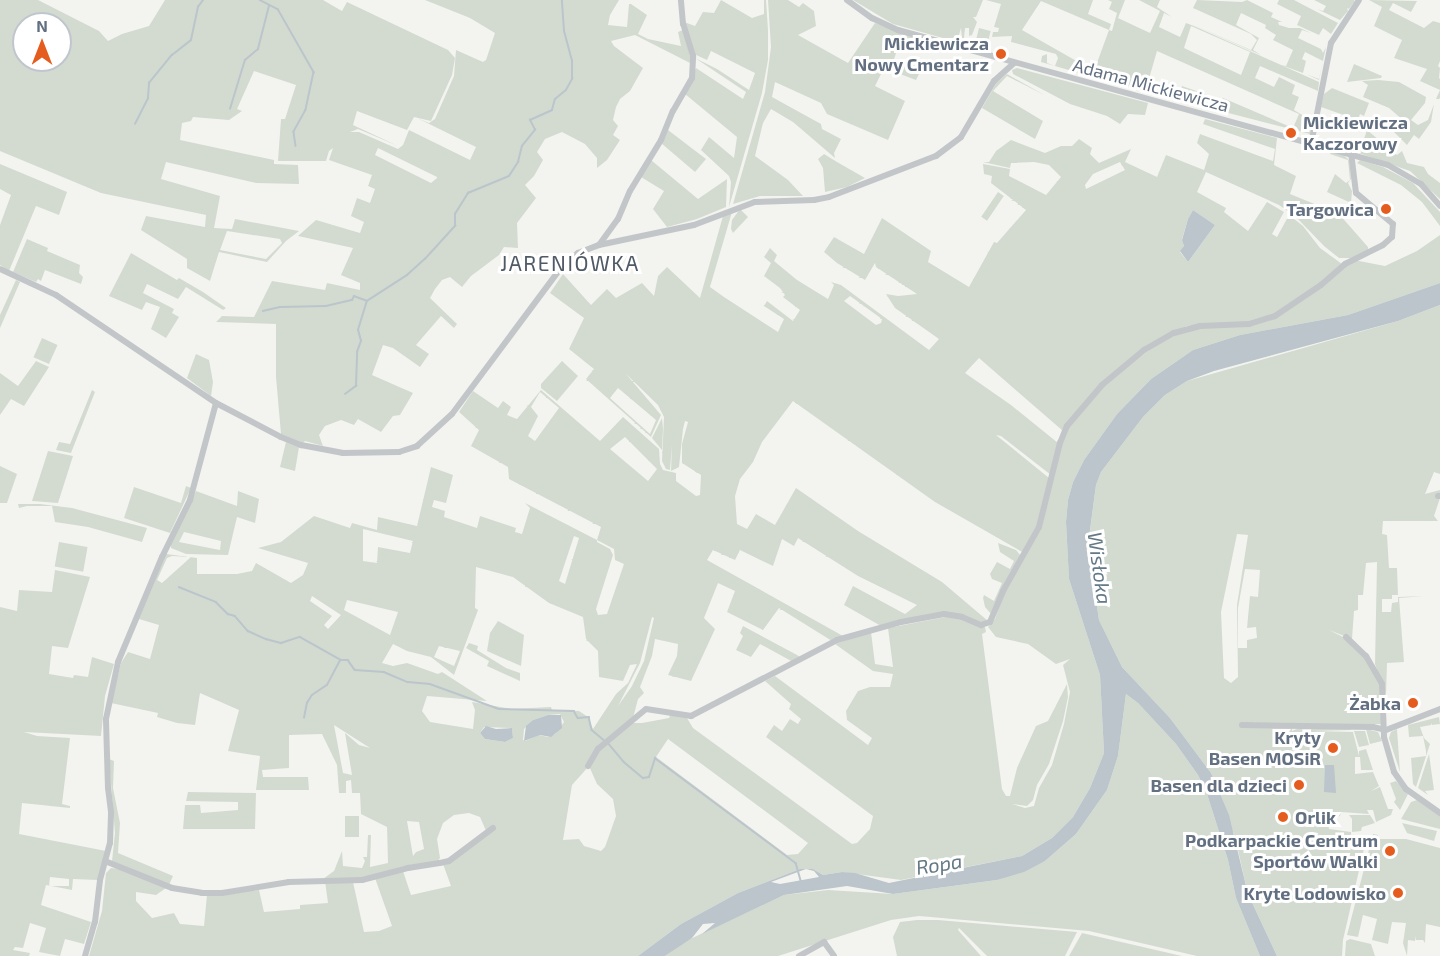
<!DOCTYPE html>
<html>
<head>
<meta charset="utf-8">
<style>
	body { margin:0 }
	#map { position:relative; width:1440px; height:956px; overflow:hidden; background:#f3f4ef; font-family:"Exo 2",sans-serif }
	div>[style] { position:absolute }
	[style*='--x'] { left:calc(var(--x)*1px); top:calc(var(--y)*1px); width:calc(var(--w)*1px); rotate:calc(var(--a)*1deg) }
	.green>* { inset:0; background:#d3dbd0; transform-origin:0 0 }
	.water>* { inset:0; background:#bbc5cb }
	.stream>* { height:1.5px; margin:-0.75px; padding:0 0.75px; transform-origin:0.75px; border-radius:0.75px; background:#bbc5cb }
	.minor>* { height:6px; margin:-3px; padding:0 3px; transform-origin:3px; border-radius:3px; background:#c3c6c9 }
	.dots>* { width:16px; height:16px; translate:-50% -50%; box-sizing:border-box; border:3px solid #fff; border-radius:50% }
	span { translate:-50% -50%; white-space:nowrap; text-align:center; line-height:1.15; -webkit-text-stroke:6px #fff; paint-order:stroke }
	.poi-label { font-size:18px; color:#627081; font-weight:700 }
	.right { translate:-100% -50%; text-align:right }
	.left { translate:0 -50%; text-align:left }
	.street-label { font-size:18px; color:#627081 }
	.water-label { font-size:20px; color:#637985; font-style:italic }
	.quarter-label { font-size:21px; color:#505a66; letter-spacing:1.5px }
	.north { position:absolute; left:12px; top:12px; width:60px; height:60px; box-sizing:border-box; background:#fff; border:2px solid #c0c6cd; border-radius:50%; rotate:0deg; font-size:16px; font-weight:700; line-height:24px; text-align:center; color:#627081 }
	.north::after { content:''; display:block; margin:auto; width:21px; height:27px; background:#e55d1e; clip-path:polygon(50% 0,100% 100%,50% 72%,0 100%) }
</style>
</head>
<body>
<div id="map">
	<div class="green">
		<div style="clip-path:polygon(evenodd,0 0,38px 0,99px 31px,108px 41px,122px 34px,149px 26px,165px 0,323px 0,342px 11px,347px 2px,448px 50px,455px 58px,452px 75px,431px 121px,414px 117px,407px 130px,357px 111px,353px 125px,398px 146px,358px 129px,350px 132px,359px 132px,398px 149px,403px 145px,409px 130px,470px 160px,476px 147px,417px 118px,429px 123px,435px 119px,454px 76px,456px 50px,483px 62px,486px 60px,495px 33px,470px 18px,425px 0,619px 0,610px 15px,608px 25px,627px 27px,629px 4px,631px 4px,647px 15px,638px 34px,648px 39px,681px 46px,678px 32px,683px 30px,692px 64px,635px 35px,611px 41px,614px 46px,643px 68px,630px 91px,620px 99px,616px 107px,613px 120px,618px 126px,613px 135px,620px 140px,607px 160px,597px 168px,597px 158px,585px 144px,562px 132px,545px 139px,537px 152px,543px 160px,534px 176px,525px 185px,536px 198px,517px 223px,518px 248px,504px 247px,499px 255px,471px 276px,462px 287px,450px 277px,442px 280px,435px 289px,430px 298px,457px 324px,454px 328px,441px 316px,416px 345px,429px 354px,420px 367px,393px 348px,383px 345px,372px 375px,413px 393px,400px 415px,393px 416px,381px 432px,358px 419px,354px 425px,341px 420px,325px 426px,319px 435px,323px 446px,305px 441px,303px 443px,281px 434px,276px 377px,276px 324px,216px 322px,222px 316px,254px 317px,272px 281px,325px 290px,327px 283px,360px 290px,360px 283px,341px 275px,353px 248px,298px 236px,316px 220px,360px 233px,364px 222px,351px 216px,357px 198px,370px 203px,375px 189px,368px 186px,372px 175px,329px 160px,333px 148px,329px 151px,326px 161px,278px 161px,281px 119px,285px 119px,296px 85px,254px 71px,237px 109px,242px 111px,229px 120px,193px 117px,191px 121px,182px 123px,180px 140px,274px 160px,274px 164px,298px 165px,299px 184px,256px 183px,166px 162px,161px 179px,220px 196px,214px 228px,232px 229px,235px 219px,299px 231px,286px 241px,267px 262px,219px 252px,210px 281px,187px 268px,187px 259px,141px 230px,146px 216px,205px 227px,206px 215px,101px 193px,0 151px,0 0,24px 24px,60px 24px,60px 60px,24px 60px,24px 24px,0 0,378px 148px,437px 177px,437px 178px,431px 183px,375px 155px,378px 148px,0 0,227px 231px,280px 239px,282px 243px,266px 259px,220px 250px,227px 231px)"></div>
		<div style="clip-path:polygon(721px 0,752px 18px,764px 14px,764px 0,766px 0,768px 30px,768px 60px,762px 93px,729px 207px,731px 182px,729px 176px,701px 150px,709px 137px,734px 158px,737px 137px,685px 94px,696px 68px,743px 99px,746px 92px,695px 58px,717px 69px,749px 90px,755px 73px,711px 51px,707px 60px,694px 54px,684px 22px,695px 26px,703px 12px,714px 13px)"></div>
		<div style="clip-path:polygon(768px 0,788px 0,799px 7px,803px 3px,814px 11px,816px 26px,798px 35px,848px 63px,875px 23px,931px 42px,925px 46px,901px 39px,894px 59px,922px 68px,916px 80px,884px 68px,875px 86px,905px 101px,888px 140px,827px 114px,821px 103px,775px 82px,772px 97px,821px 124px,822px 129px,841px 139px,834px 153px,835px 158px,793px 122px,771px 109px,763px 123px,755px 156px,788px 180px,803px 196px,760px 196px,733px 204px,765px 92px,771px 47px)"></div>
		<div style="clip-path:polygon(853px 0,983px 0,976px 17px,973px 17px,977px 22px,972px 35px,969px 36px,969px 28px,965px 28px,964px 38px,962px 38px,961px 28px,957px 42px,893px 24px)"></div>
		<div style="clip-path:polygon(evenodd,986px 0,1093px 0,1088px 14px,1111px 24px,1109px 30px,1112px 31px,1117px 13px,1109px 9px,1112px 2px,1108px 0,1125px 0,1118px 18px,1150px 33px,1160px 11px,1139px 0,1160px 0,1157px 7px,1172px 17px,1164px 13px,1159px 27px,1180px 37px,1186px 23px,1194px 26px,1319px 82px,1318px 91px,1260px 66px,1255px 78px,1274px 87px,1279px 77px,1295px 85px,1292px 94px,1299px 97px,1294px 110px,1312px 121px,1310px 134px,1170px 98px,1179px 98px,1182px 86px,1222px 100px,1223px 98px,1293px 128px,1299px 114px,1157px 51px,1146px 89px,1167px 97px,1095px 77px,1094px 72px,1093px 77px,1041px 62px,1042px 56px,1047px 54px,1047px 63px,1055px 66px,1058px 58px,1056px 54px,1011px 42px,1012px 36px,992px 37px,993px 32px,998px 32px,999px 28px,994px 27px,1001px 4px,986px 0,1041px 1px,1109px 30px,1094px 71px,1022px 30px,1041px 1px,986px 0,1191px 26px,1250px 52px,1241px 75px,1184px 48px,1191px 26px)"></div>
		<div style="clip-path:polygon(1197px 0,1242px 2px,1247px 0,1273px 13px,1271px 17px,1282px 22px,1278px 22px,1279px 25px,1289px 28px,1300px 28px,1311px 33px,1302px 30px,1298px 38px,1321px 49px,1323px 53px,1326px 47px,1319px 80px,1306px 74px,1319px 79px,1323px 61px,1305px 52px,1302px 59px,1306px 61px,1303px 73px,1281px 65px,1286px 66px,1293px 50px,1273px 40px,1276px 35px,1265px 28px,1266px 25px,1241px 13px,1236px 25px,1259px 38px,1253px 50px,1261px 55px,1189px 23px,1251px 50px,1257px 40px,1251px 34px,1193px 8px)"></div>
		<div style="clip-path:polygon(1279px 0,1294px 0,1338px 23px,1331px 34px,1323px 28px,1319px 35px,1297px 25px,1301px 16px,1277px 4px)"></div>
		<div style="clip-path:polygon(1314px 0,1354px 0,1355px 1px,1349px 9px,1347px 8px,1348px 11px,1340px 20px,1317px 9px,1323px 11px,1326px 6px)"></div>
		<div style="clip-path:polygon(1369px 0,1417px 1px,1411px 12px,1393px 3px,1389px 10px,1424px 28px,1433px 21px,1440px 23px,1440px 61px,1438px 66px,1440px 68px,1439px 78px,1440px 79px,1440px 98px,1439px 99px,1436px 99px,1440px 90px,1420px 81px,1427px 69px,1394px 58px,1402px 40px,1374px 26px,1382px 7px)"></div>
		<div style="left:979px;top:28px;width:12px;height:16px;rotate:14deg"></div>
		<div style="clip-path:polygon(1354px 64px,1382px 76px,1381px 78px,1347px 82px)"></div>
		<div style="clip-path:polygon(1017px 68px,1148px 103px,1145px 115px,1128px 114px,1120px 124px,1107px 116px,1070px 104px,1013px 74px,1012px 70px)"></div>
		<div style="clip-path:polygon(1007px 74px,1046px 96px,1007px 76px,993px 91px,1043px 121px,1035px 139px,982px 108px,997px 82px)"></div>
		<div style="clip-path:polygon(1378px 80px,1399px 82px,1426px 97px,1425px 103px,1411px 120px,1418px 125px,1428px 120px,1434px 104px,1431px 122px,1419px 139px,1414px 135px,1407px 145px,1388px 126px,1381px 125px,1386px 119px,1399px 128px,1404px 121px,1389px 108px,1363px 97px,1368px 85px,1362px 81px)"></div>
		<div style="clip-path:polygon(1332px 88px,1369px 103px,1364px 116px,1360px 114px,1358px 120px,1321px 107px,1324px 94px)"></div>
		<div style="clip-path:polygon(evenodd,1205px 119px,1277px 138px,1274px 165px,1296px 176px,1290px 194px,1339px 214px,1368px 247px,1368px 250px,1351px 258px,1339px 258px,1324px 246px,1296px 217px,1279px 205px,1206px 172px,1197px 192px,1226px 208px,1224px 212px,1248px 231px,1267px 202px,1284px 212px,1272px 234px,1277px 237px,1289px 215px,1303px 226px,1320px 248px,1342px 264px,1311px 292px,1270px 317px,1247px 323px,1187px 326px,1146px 347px,1098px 387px,1063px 431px,979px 358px,965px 373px,1011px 405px,1058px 443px,1051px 475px,1001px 436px,996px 435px,1049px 478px,1038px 525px,1024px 553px,935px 502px,793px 401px,762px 442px,753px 462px,740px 479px,735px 496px,737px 524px,747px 529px,756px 514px,775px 525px,796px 488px,858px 531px,942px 582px,988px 621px,981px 623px,958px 614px,947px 613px,881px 626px,844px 605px,853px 586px,905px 614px,917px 605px,858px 576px,798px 538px,794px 546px,782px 539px,773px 566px,740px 550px,735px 560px,713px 550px,707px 560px,843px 636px,832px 641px,779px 608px,763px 630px,727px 612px,735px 591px,718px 583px,704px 618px,715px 629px,691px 681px,668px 675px,677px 656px,678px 644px,655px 639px,652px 656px,640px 687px,644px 693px,638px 699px,633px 718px,610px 739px,634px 720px,634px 723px,642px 723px,669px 718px,671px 713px,687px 718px,693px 728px,852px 844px,857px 843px,870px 829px,873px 816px,766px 737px,774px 725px,782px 731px,790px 719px,798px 724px,801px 719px,789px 709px,791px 704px,765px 681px,775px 676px,868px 745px,872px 738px,847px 720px,846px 711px,858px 691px,870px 687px,890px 687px,893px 674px,873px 671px,835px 644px,871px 632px,875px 664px,893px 667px,888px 628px,951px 616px,985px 627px,986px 632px,982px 634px,1002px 789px,1006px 796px,1010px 796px,1017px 768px,1036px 726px,1048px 721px,1067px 684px,1068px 697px,1063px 721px,1049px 764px,1037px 785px,1033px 800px,1027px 806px,1012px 804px,1025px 808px,1034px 806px,1039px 788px,1052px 765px,1064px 724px,1070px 692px,1063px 665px,1070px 659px,1056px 664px,1028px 644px,996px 637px,988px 627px,995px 619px,1005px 592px,1042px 526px,1059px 449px,1070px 423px,1117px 373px,1166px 338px,1190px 329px,1247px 325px,1267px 321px,1305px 299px,1354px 260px,1385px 266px,1417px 251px,1440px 235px,1440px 283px,1348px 315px,1240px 335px,1193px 350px,1151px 379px,1117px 414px,1084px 460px,1073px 482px,1068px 500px,1066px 522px,1069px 579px,1100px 675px,1104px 753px,1090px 788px,1073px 817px,1052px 838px,1022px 856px,901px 880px,842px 872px,823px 875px,813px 869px,800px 869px,738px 893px,681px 924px,638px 956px,89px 956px,102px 911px,106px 873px,111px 868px,121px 869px,166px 888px,156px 895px,136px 892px,136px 901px,152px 918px,174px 913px,180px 924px,204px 926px,207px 895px,259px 890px,264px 912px,300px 909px,300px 905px,328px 903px,325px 881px,353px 882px,364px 932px,379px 931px,392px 926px,375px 878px,403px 871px,411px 895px,451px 886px,443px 864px,487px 833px,480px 817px,469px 813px,454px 815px,443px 823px,437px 839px,440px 858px,437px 862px,401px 867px,356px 880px,323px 879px,334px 871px,342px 851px,343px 866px,362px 868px,365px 861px,363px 857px,367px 857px,368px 835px,371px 835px,370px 867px,388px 863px,387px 827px,361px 814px,360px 793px,352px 793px,351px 780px,346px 781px,346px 793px,339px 793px,337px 765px,322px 734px,289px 735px,289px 768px,262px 770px,263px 777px,308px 777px,309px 790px,256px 790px,260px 756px,228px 751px,239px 710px,200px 693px,195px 725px,177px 723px,157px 717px,158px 713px,111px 703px,121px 663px,128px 652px,150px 659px,159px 625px,139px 619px,166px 554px,197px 558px,197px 574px,237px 574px,252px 571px,256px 563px,291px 583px,303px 575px,308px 563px,258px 548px,281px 542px,314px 516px,350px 528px,352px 523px,377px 530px,378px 517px,417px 526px,431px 467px,453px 475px,446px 503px,434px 500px,432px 507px,445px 511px,444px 517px,477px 528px,480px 516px,516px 528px,515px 532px,522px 534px,530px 508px,525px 503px,597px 540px,601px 527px,509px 479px,508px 467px,471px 446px,479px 430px,459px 412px,473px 391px,498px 408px,503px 401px,511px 407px,507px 415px,517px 419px,541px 390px,600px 441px,623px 417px,659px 449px,660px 464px,663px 470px,676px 473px,676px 481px,696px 496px,700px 495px,701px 475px,682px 463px,682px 444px,688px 422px,685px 421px,683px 429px,679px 467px,671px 471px,672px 444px,670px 470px,666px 469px,662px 461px,664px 417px,658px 405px,626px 374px,661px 415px,651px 437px,586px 379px,594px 369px,569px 349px,584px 318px,550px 293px,563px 274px,591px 305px,607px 289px,616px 298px,642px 283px,654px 296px,658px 276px,667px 267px,700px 298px,723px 216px,732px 212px,710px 287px,724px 297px,778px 332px,784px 319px,764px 306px,767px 301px,793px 321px,800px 310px,783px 297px,785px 295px,780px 288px,764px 276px,771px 263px,764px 257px,770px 248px,777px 255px,774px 261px,797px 280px,828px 299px,834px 285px,831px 282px,841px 285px,929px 350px,939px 339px,895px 308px,886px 294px,898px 296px,917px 294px,876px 267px,875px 263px,865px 280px,837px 263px,824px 252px,834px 237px,864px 254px,882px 218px,931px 251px,928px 262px,969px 287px,994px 242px,997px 243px,1026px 210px,991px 183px,992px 176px,984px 174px,983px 164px,1010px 169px,1009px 176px,1046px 195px,1061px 177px,1049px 165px,1034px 162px,1011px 163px,1010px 168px,983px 162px,989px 162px,996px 151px,1011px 140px,1045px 153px,1061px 146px,1072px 146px,1079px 139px,1092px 148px,1090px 154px,1099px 163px,1131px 149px,1125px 162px,1157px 177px,1166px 155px,1204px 170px,1209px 154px,1197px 143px,1200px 134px,1273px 161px,1275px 149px,1203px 124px,1205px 119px,1120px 162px,1125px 170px,1086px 189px,1085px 185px,1093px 174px,1120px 162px,1205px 119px,1193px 210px,1215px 225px,1188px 262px,1180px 252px,1184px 246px,1182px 239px,1188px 219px,1193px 210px,1205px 119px,850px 296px,882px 319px,881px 323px,876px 325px,844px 301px,850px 296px,1205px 119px,618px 388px,656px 420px,650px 434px,610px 398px,618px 388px,1205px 119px,540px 392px,559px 408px,535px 441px,528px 436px,538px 416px,531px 407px,540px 392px,1205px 119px,625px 437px,657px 469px,648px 481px,610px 449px,625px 437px,1205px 119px,363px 529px,413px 541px,410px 553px,378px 547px,377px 563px,363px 561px,363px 529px,1205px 119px,574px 536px,579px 538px,565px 584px,559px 581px,574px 536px,1205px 119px,597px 540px,614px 549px,615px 560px,624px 564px,607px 614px,598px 615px,596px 609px,613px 555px,610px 549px,597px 542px,597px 540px,1205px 119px,172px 556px,191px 557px,162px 583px,157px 580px,167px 558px,172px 556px,1205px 119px,476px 567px,513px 577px,549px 603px,583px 617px,586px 639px,598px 651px,599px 677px,623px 681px,630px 665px,637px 664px,628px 683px,616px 694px,593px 729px,588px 717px,579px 711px,552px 710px,551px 707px,511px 709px,472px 702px,475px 710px,473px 729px,430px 722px,422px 711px,427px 696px,487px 701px,442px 672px,438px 674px,407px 663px,393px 666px,382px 663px,393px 644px,407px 651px,431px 657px,454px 675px,478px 610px,475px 608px,476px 567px,1205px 119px,312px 596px,341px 615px,328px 629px,324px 625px,332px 616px,310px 601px,312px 596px,1205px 119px,347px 600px,398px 612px,390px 635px,344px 610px,347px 600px,1205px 119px,652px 617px,654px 618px,644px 661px,632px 686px,618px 706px,640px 663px,652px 617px,1205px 119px,439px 646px,460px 651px,454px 666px,434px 657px,439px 646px,1205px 119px,560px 714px,564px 722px,555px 734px,548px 737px,539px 735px,525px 741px,523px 740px,524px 729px,533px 720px,548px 715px,560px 714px,1205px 119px,334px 725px,370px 748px,359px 745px,345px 733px,352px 775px,343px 773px,334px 725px,1205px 119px,484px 727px,512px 728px,513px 738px,505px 742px,485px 739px,480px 733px,484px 727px,1205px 119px,668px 739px,808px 843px,798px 854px,787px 855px,656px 757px,668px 739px,1205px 119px,589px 766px,597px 784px,613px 799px,616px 816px,605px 847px,601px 851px,584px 846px,579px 839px,563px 840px,572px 785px,589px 766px,1205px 119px,407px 821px,419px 822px,424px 849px,416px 852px,413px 856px,407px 821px)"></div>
		<div style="clip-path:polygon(668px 130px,706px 159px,695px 172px,661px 143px)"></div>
		<div style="clip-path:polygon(1367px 130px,1397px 155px,1402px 151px,1407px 163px,1424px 167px,1428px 174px,1440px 183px,1440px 199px,1410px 171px,1353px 151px,1357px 151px,1363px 142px)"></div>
		<div style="clip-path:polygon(1331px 152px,1343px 155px,1348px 159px,1350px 162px,1351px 179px,1348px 183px,1352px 191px,1351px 203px,1327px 192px,1335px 174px,1346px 183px,1350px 180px,1348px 160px,1330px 154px)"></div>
		<div style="clip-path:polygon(824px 154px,837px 162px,865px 178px,847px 187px,825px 192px,823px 168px,818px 159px)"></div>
		<div style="clip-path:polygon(651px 160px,698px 199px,727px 179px,726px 207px,697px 219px,667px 227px,653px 209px,664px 191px,641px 177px)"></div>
		<div style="clip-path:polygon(1360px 160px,1383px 167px,1413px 183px,1440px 212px,1440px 226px,1422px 202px,1401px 185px,1357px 163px)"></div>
		<div style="clip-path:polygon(0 164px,67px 192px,59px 215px,36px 206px,9px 271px,0 265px,0 225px,11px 195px,0 189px)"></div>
		<div style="left:998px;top:192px;width:7px;height:30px;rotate:34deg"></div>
		<div style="clip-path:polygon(740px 209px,748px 217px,733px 233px,731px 229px,732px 220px)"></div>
		<div style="clip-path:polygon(27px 239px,48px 248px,47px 251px,80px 265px,79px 273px,83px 277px,81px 284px,45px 270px,41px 281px,38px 279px,36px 282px,13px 272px)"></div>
		<div style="clip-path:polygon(131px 253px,177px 280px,179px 278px,203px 292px,226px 308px,223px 310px,186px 287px,178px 299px,147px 284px,143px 293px,174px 309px,172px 313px,179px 317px,166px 338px,151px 329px,160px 307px,146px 302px,142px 310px,109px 296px)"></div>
		<div style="clip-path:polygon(16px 280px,20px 282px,0 328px,0 315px)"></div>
		<div style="clip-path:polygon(evenodd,1440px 305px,1440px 474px,1434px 472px,1425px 494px,1440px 490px,1440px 494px,1435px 495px,1440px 498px,1434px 516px,1438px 521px,1383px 521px,1382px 534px,1387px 535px,1389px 568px,1397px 568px,1398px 595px,1392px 595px,1392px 599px,1382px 599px,1382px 612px,1391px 612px,1392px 603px,1398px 602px,1398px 597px,1424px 596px,1399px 598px,1404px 662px,1387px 663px,1386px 695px,1375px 664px,1377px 562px,1366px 563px,1363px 595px,1358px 595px,1358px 610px,1354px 611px,1352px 639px,1329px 630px,1345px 638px,1363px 653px,1381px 684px,1381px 724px,1258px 724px,1254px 722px,1254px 724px,1292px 728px,1292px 731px,1299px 728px,1349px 728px,1351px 730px,1312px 731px,1353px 732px,1359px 756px,1359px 751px,1366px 749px,1373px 770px,1361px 770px,1360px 757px,1355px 757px,1355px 774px,1373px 772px,1379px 786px,1371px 791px,1380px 787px,1388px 809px,1393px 809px,1391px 815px,1376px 822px,1373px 810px,1367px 810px,1369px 814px,1341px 812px,1340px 816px,1328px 819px,1329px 829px,1351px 832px,1351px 836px,1362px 836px,1366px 840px,1343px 940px,1342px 956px,1277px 956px,1248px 894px,1235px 837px,1211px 773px,1170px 718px,1122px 667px,1099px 620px,1088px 546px,1096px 485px,1101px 472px,1143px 417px,1165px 395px,1187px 381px,1398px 321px,1440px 305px,1237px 534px,1248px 535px,1237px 605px,1238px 677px,1231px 683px,1224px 678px,1221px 612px,1237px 534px,1440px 305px,1245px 569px,1260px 570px,1258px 597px,1250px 596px,1247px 628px,1256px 627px,1257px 638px,1247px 640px,1247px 648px,1238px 648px,1238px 608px,1245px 569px)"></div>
		<div style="left:42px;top:338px;width:17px;height:21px;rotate:24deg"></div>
		<div style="clip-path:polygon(196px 354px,209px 360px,213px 382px,211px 396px,187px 378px)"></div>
		<div style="clip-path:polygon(36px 361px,49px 367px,24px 406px,11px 399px,0 415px,0 373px,18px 386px)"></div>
		<div style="clip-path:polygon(562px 361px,578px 376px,557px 401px,541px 388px,541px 384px)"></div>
		<div style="clip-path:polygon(92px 390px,95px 392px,71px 453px,56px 450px,59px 442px,70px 444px)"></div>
		<div style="clip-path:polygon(662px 418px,663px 429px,662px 450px,652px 438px)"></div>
		<div style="clip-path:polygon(286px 442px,299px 447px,295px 471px,280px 467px)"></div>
		<div style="clip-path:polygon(48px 451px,73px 456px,58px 503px,32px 501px)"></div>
		<div style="clip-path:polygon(0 466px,17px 474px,7px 503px,0 503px)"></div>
		<div style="clip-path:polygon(186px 486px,191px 488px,170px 533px,124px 518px,134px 487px,181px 503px)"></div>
		<div style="clip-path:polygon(evenodd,196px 491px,237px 506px,238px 491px,259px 499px,255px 523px,237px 517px,228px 555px,186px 554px,171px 548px,171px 543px,196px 491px,184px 532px,221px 541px,220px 550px,179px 542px,184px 532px)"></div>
		<div style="clip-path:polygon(18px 504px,40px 504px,72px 508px,147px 528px,142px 542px,88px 527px,55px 522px,52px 506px,27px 506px,19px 508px)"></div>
		<div style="left:59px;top:542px;width:29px;height:25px;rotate:10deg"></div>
		<div style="clip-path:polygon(998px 543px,1016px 550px,1021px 556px,992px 615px,985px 607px,983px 598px,984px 595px,994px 601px,1002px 583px,992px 579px,990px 574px,997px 562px,1010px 569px,1014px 561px,1000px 552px)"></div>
		<div style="clip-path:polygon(evenodd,55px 570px,90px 577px,68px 648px,52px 646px,49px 674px,73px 678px,74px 675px,88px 677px,92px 657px,114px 664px,105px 696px,101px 736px,24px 732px,37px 736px,70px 738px,62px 804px,70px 806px,70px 808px,22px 803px,19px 834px,106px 851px,98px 880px,73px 879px,72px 890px,46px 885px,41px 905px,91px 922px,84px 944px,65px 939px,60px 956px,39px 952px,46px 928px,30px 923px,23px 948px,15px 947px,13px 950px,30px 953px,29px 956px,0 956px,0 607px,17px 611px,19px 590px,52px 592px,55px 570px,50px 877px,69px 879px,69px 886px,49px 886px,50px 877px)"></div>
		<div style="clip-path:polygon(498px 621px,524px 635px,521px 666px,487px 651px,490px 633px)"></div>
		<div style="clip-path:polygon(743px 626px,797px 655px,800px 657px,793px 662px,760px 644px,751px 657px,736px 650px,743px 636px,740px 633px)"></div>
		<div style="clip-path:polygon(469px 643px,478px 646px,477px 650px,506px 668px,520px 673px,520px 681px,487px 666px,489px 661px,466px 648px)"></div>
		<div style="clip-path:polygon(1126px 694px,1138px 703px,1176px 744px,1198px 775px,1207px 794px,1228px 860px,1236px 898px,1260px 956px,1197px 956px,1089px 931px,919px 916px,891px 920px,778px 956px,665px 956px,688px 940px,784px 895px,828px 890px,893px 894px,997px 880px,1045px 861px,1076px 834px,1107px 790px,1118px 756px)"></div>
		<div style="clip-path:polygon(1439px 717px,1440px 724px,1432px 725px,1432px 723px,1431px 725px,1420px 727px,1424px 738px,1430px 744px,1416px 787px,1413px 784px,1411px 758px,1426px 756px,1426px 751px,1423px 736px,1409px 737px,1408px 725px)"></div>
		<div style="clip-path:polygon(1366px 729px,1378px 732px,1382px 741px,1370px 744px)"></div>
		<div style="clip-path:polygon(1397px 729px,1400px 772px,1389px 738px,1391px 732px)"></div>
		<div style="clip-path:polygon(1354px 731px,1365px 731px,1369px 745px,1359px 747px)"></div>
		<div style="clip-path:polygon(1429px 754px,1434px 790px,1425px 791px,1428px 795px,1418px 788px)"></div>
		<div style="clip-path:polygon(109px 759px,114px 761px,113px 788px,120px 823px,118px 853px,173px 876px,169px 885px,112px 861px,115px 833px)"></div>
		<div style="clip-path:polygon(1396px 781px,1408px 794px,1400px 810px,1394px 802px,1396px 799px,1390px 783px)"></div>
		<div style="clip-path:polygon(188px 792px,256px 793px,255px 829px,183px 829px,185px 805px,200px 805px,201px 813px,238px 810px,238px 802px,186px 801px)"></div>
		<div style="clip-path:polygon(1417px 800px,1440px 816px,1440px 829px,1401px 819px,1411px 802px)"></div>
		<div style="clip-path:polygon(1349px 815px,1370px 815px,1375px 823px,1362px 827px,1361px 831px,1352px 832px,1352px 819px)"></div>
		<div style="left:345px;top:816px;width:14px;height:21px"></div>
		<div style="clip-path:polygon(1402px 823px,1437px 831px,1434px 841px,1407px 833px)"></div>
		<div style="clip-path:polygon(1373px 834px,1378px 835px,1378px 839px,1406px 839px,1440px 848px,1440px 927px,1426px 924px,1425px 943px,1423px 940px,1416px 940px,1416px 936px,1415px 941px,1408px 940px,1407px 956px,1403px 943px,1406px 923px,1392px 922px,1388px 944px,1372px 940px,1377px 919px,1363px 915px,1358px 937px,1347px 935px)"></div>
		<div style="clip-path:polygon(917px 920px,938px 920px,1077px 932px,1065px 956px,987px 956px,959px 928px,958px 930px,981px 956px,897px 956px,893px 937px,900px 922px)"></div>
		<div style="clip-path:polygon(1082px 933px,1182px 956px,1069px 956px)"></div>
		<div style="clip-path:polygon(1350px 939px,1371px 944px,1375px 956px,1345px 956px,1346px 941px)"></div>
	</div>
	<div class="water">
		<div style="clip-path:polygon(1193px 210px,1215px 225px,1188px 262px,1180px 251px,1184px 246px,1182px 240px,1188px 219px)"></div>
		<div style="clip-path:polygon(evenodd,1440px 283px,1440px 305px,1398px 321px,1214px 371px,1187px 381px,1165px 395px,1143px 417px,1101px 472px,1096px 485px,1088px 545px,1099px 620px,1122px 667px,1170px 718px,1211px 773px,1229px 815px,1248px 894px,1277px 956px,1260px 956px,1236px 898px,1228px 860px,1207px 794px,1198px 775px,1176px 744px,1138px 703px,1126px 694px,1118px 756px,1107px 790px,1076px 834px,1045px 861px,1024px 872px,997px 880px,893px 894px,847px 886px,784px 895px,702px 934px,715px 923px,703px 924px,692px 938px,665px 956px,638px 956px,681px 924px,738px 893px,800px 869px,813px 869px,823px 875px,842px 872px,855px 873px,889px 883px,1022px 856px,1052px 838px,1073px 817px,1090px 788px,1104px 753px,1100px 675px,1069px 579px,1066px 522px,1068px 500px,1073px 482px,1084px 460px,1117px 414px,1151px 379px,1193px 350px,1240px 335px,1348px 315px,1440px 283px,806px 869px,814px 871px,819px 877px,780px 884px,771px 882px,806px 869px)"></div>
		<div style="clip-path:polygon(548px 715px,561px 715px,562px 728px,551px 737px,540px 735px,524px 741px,526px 726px,533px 720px)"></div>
		<div style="clip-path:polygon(486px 726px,496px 729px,512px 728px,513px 738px,505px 742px,485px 739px,480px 733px)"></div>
		<div style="clip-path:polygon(1325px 765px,1334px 765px,1336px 793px,1324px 792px)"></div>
	</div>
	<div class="stream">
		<div style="--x:260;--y:0;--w:20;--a:27"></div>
		<div style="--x:278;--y:9;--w:73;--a:60.3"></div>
		<div style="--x:314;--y:72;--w:39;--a:102"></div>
		<div style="--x:306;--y:110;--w:25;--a:119"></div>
		<div style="--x:294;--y:132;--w:14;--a:82"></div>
		<div style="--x:230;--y:109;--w:51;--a:-73"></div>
		<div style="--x:245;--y:60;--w:17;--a:-40"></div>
		<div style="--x:258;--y:49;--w:44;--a:-75.7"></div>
		<div style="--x:135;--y:124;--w:29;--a:-63"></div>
		<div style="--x:148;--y:98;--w:15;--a:-86"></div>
		<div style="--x:149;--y:83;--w:36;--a:-51"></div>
		<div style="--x:172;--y:55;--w:24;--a:-38"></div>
		<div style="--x:191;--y:40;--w:34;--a:-78"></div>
		<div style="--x:198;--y:7;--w:9;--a:-54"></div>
		<div style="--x:263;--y:311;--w:17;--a:-13"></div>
		<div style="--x:280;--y:307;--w:46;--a:-1.2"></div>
		<div style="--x:326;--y:306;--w:27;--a:-13"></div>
		<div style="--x:352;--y:300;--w:4;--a:-63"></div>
		<div style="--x:354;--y:296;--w:12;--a:20"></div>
		<div style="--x:345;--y:394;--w:14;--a:-36"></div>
		<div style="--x:356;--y:386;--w:34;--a:-88"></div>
		<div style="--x:357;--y:352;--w:12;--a:-70"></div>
		<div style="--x:361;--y:341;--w:11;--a:-105"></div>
		<div style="--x:358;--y:330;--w:30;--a:-73"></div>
		<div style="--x:367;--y:301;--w:48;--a:-33"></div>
		<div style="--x:407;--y:275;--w:24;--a:-42"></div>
		<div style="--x:425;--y:259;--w:45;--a:-47.7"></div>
		<div style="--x:455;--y:226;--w:12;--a:-90"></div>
		<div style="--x:455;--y:214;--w:25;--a:-58"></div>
		<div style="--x:468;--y:193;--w:44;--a:-22.5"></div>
		<div style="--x:509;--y:176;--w:17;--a:-57"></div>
		<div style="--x:518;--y:162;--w:16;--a:-76"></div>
		<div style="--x:522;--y:146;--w:21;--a:-51"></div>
		<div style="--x:535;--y:130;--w:11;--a:-117"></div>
		<div style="--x:530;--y:120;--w:24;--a:-24"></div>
		<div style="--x:552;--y:110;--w:11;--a:-75"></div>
		<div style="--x:555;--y:99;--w:14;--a:-39"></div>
		<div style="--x:566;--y:90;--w:13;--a:-61"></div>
		<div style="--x:572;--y:79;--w:18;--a:-90"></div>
		<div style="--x:572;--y:61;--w:31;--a:-105"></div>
		<div style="--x:564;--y:31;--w:31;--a:-94"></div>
		<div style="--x:179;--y:587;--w:40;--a:22"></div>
		<div style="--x:216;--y:602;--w:17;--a:45"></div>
		<div style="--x:228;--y:614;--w:7;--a:16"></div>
		<div style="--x:235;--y:616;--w:20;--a:49"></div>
		<div style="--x:248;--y:631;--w:20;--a:24"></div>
		<div style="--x:266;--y:639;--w:16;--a:15"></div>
		<div style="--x:281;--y:643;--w:20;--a:-18"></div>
		<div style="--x:300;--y:637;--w:47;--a:29.3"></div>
		<div style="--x:341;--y:660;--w:7;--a:0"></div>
		<div style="--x:348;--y:660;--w:12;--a:55"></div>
		<div style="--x:355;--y:670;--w:29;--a:4"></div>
		<div style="--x:384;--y:672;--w:26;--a:23"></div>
		<div style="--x:408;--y:682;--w:22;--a:5"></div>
		<div style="--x:430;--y:684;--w:73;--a:19.9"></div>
		<div style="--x:499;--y:709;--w:75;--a:1.5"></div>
		<div style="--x:574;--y:711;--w:8;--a:60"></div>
		<div style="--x:578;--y:718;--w:11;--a:-5"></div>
		<div style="--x:589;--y:717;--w:13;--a:77"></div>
		<div style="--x:592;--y:730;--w:17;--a:40"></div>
		<div style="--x:304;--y:718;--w:15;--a:-79"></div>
		<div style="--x:307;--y:703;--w:9;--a:-58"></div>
		<div style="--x:312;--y:695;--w:18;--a:-34"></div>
		<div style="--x:327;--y:685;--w:27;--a:-62"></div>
		<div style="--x:609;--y:744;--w:23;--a:50"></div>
		<div style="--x:624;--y:762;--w:25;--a:40"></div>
		<div style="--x:643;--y:778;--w:6;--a:-9"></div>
		<div style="--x:649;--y:777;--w:20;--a:-72"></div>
		<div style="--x:655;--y:758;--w:176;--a:36.7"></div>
		<div style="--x:796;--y:863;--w:18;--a:74"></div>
	</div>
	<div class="minor">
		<div style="--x:847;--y:0;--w:31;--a:36"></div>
		<div style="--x:872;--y:18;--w:29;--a:25"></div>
		<div style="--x:898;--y:30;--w:508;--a:15.4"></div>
		<div style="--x:1388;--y:165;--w:38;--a:30"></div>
		<div style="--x:1421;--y:184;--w:29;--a:49"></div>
		<div style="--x:1311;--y:144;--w:103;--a:-78.8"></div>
		<div style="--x:1331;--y:43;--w:51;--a:-56.9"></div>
		<div style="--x:599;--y:245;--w:32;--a:-54"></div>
		<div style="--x:618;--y:219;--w:30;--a:-67"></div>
		<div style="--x:630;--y:191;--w:60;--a:-58.7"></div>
		<div style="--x:661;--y:140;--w:31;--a:-68"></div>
		<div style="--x:673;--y:111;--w:38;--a:-60"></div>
		<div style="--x:692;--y:78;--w:22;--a:-87"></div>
		<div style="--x:693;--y:56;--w:34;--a:-107"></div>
		<div style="--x:683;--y:24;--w:24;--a:-95"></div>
		<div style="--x:0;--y:269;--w:62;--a:24.9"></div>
		<div style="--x:56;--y:295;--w:193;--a:34"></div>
		<div style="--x:216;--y:403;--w:73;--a:27.6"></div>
		<div style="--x:281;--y:437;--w:22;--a:22"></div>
		<div style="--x:301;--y:445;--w:43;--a:10.8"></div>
		<div style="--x:343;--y:453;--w:56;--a:-1"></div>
		<div style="--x:399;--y:452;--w:19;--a:-18"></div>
		<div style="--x:417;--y:446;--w:47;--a:-42.4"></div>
		<div style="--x:452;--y:414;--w:181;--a:-53.3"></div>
		<div style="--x:560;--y:269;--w:24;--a:-42"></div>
		<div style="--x:578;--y:253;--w:22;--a:-21"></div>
		<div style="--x:599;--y:245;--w:97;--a:-11.9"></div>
		<div style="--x:694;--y:225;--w:65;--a:-20.7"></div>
		<div style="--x:755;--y:202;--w:59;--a:-1.9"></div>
		<div style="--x:814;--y:200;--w:15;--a:-11"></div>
		<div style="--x:829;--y:197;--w:115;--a:-21"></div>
		<div style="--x:936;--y:156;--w:31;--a:-37"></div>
		<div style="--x:961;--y:137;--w:65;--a:-59.5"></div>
		<div style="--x:994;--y:81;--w:27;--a:-42"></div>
		<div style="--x:1438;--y:496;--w:2;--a:0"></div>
		<div style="--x:1346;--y:637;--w:28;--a:44"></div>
		<div style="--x:1366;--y:656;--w:32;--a:60"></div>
		<div style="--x:1382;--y:684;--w:53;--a:87.8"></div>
		<div style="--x:1384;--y:737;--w:36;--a:74"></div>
		<div style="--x:1394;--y:772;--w:21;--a:55"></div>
		<div style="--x:1406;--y:789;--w:42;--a:35.2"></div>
		<div style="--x:1242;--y:725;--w:131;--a:0.9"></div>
		<div style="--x:1373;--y:727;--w:13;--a:13"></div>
		<div style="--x:1386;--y:730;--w:58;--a:-21.3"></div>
		<div style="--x:588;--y:766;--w:20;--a:-60"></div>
		<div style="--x:598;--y:749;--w:62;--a:-39.8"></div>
		<div style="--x:646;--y:709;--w:46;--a:8.8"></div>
		<div style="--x:691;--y:716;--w:165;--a:-27.5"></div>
		<div style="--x:837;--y:640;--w:66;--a:-15.7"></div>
		<div style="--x:901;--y:622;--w:44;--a:-10.5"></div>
		<div style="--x:944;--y:614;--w:18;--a:9"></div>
		<div style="--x:962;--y:617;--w:21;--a:23"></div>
		<div style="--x:981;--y:625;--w:9;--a:-18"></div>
		<div style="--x:990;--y:622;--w:34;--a:-67"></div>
		<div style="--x:1003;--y:591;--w:73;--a:-60.6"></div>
		<div style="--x:1039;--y:527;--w:87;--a:-76"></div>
		<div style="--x:1060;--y:443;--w:18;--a:-68"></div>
		<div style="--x:1067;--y:426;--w:54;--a:-49.5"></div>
		<div style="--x:1102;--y:385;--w:55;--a:-39.8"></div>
		<div style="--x:1144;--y:350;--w:34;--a:-30"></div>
		<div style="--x:1174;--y:333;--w:27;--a:-15"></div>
		<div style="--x:1200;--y:326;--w:49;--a:-2.3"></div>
		<div style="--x:1249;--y:324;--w:27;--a:-17"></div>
		<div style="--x:1275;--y:316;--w:55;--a:-34"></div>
		<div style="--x:1321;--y:285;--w:32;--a:-41"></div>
		<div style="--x:1345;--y:264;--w:42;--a:-26.6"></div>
		<div style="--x:1383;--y:245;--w:12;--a:-42"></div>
		<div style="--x:1392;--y:237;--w:13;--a:-86"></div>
		<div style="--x:1393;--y:224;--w:48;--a:-140"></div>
		<div style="--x:1356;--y:193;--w:38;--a:-97"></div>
		<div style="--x:105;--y:861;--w:72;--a:21.9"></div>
		<div style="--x:172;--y:888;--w:30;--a:9"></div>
		<div style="--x:202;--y:893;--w:20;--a:0"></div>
		<div style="--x:222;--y:893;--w:68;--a:-9.3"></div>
		<div style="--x:289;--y:882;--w:73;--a:-1.6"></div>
		<div style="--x:362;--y:880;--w:48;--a:-14.6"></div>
		<div style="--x:408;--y:868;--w:32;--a:-9"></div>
		<div style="--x:440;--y:863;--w:9;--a:-13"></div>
		<div style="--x:449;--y:861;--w:55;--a:-36.9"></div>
		<div style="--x:85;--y:956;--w:35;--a:-74"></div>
		<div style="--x:95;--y:922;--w:42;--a:-83.2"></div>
		<div style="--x:100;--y:880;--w:38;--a:-75"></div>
		<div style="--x:110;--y:843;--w:31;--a:-88"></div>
		<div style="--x:111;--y:812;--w:24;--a:-97"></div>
		<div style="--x:108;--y:788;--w:69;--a:-91.7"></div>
		<div style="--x:106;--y:719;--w:58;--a:-78.1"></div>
		<div style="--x:118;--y:662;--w:114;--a:-67.3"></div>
		<div style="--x:162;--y:557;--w:64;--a:-63.8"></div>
		<div style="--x:190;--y:500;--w:100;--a:-75"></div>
		<div style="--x:799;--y:956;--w:29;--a:-29"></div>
		<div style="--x:824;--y:942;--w:17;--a:54"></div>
	</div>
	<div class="dots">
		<div style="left:1001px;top:54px;background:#e55d1e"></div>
		<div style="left:1291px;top:133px;background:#e55d1e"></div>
		<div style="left:1386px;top:209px;background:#e55d1e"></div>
		<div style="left:1413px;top:703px;background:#e55d1e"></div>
		<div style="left:1333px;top:748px;background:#e55d1e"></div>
		<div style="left:1299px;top:785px;background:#e55d1e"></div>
		<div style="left:1283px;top:817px;background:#e55d1e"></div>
		<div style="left:1390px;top:851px;background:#e55d1e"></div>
		<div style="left:1398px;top:893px;background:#e55d1e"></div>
	</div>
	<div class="poi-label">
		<span class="right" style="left:989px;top:54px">Mickiewicza<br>Nowy Cmentarz</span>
		<span class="left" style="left:1303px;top:133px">Mickiewicza<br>Kaczorowy</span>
		<span class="right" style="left:1374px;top:209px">Targowica</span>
		<span class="right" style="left:1401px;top:703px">Żabka</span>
		<span class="right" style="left:1321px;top:748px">Kryty<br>Basen MOSiR</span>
		<span class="right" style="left:1287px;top:785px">Basen dla dzieci</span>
		<span class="left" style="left:1295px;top:817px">Orlik</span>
		<span class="right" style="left:1378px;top:851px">Podkarpackie Centrum<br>Sportów Walki</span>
		<span class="right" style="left:1386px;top:893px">Kryte Lodowisko</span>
	</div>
	<div class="street-label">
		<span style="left:1151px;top:85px;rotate:15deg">Adama Mickiewicza</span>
	</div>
	<div class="water-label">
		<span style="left:1100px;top:568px;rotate:82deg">Wisłoka</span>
		<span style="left:939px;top:864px;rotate:-9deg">Ropa</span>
	</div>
	<div class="quarter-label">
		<span style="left:570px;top:263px">JARENIÓWKA</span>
	</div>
	<div class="north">N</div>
</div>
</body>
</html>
